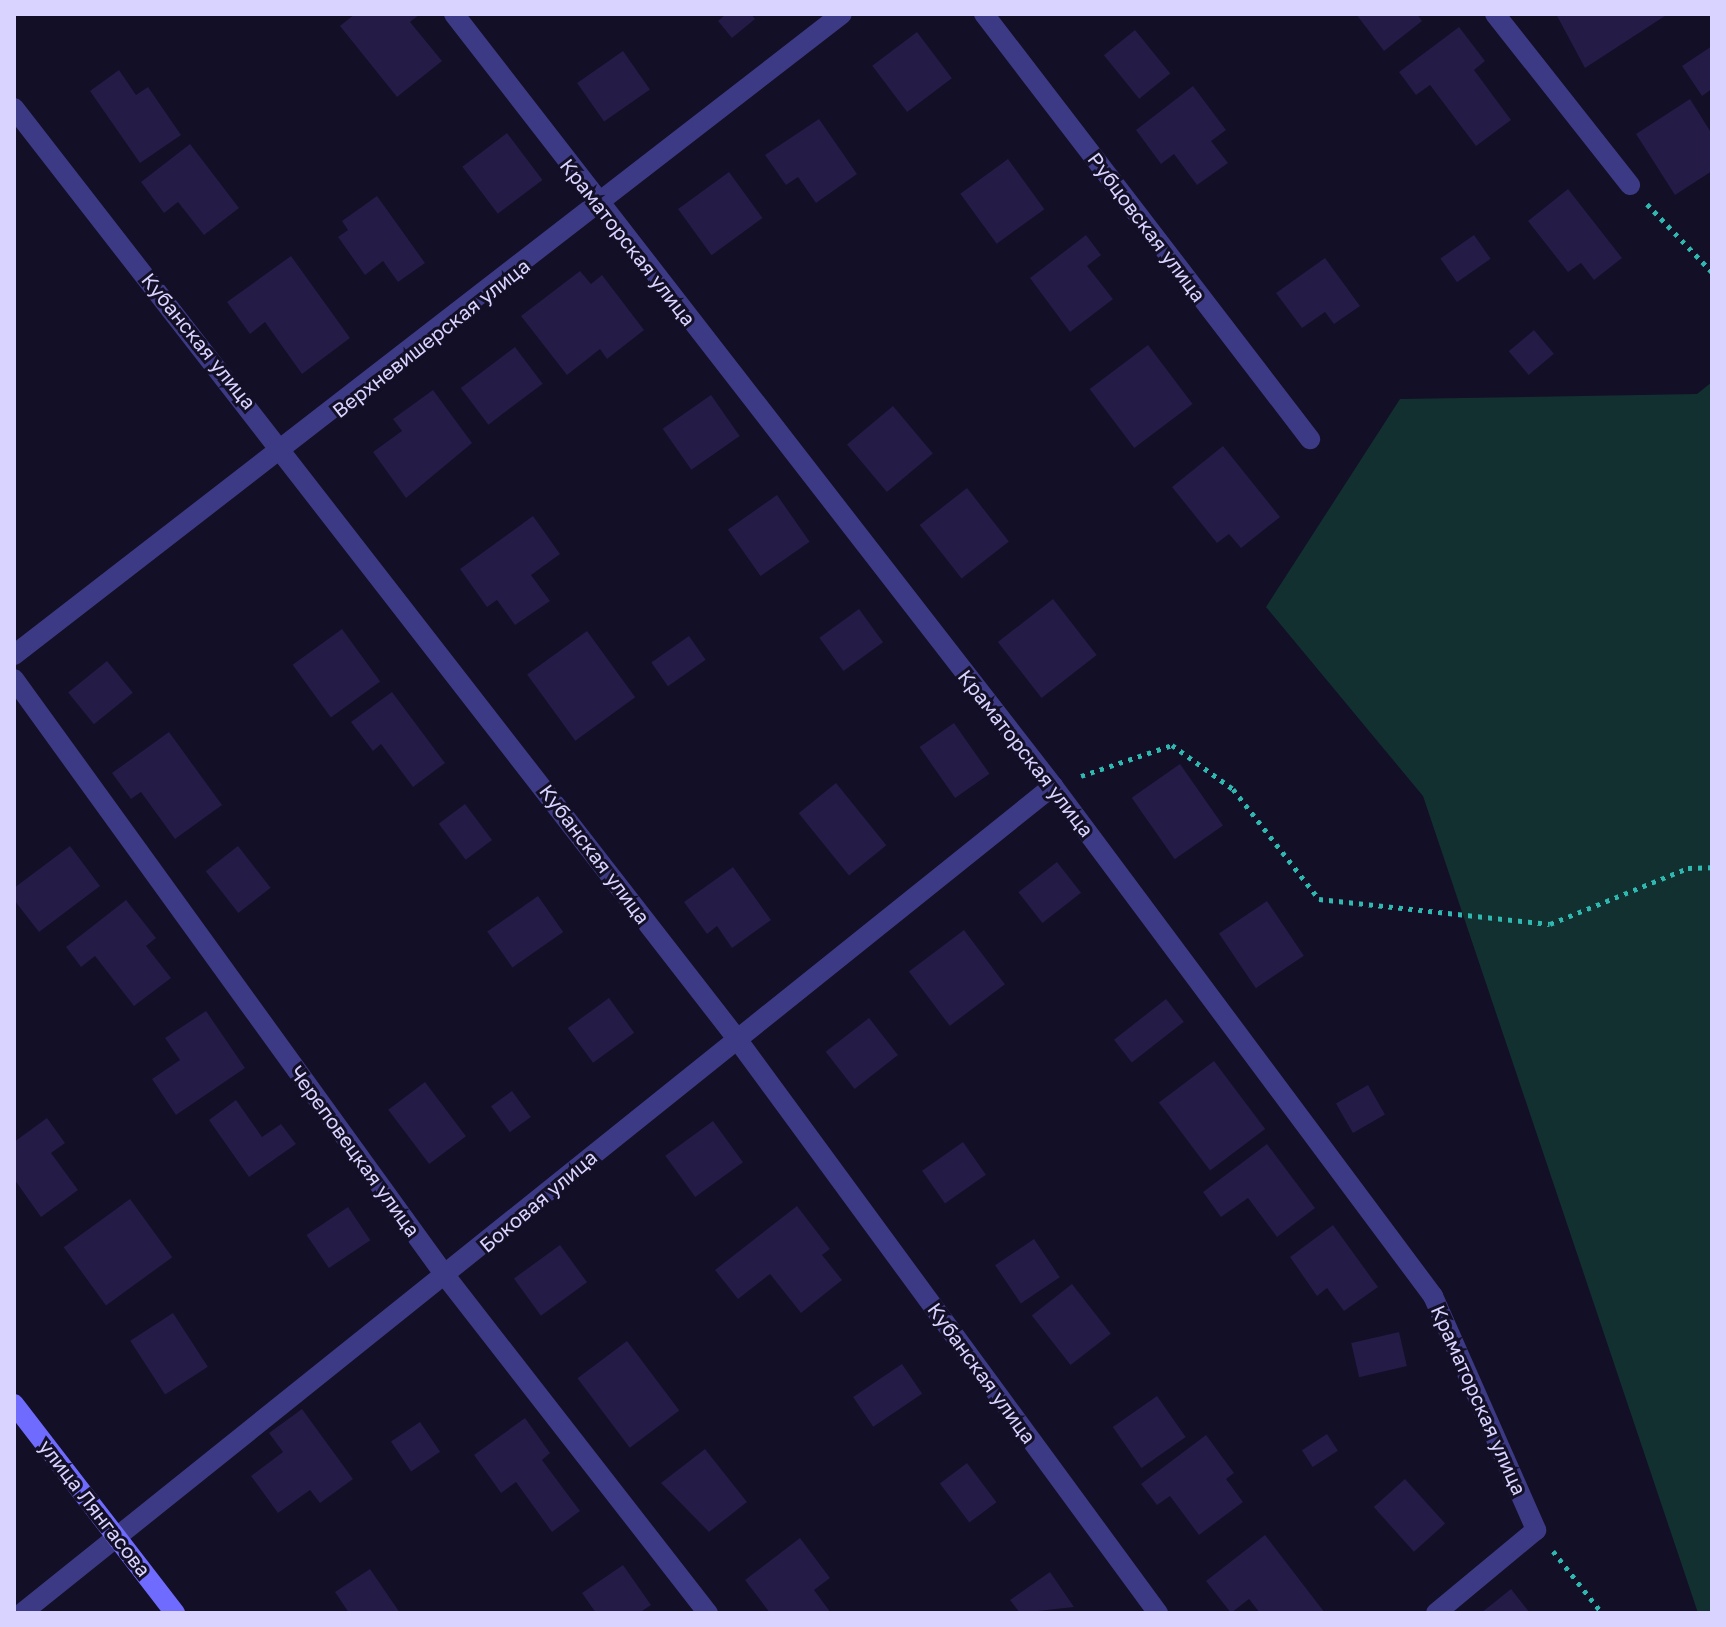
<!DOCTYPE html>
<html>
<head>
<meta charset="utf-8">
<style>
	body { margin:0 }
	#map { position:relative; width:1726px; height:1627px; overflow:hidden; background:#130f26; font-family:"Golos Text",sans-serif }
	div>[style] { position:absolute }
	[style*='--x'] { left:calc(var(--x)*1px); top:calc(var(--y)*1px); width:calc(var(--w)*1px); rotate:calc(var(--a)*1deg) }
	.green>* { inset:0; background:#12302f }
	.building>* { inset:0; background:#241b47; transform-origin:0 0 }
	.path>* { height:5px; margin-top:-2.5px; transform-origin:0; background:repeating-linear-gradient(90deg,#2fb8b0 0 4px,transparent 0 10px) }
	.street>* { height:20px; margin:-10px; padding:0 10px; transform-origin:10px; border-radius:10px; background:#3d3a85 }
	.secondary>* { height:20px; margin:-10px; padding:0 10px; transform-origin:10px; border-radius:10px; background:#6f6bff }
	span { translate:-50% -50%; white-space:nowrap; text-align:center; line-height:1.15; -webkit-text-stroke:6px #130f26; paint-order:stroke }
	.street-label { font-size:20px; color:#d9d4ff }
	.frame { position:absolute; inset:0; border:16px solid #d9d4ff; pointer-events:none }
</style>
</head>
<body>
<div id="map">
	<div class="green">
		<div style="clip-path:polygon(1712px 382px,1712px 1613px,1698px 1613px,1423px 796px,1266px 607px,1400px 399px,1697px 394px)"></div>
	</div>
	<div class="building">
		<div style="clip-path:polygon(355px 14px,420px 14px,410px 22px,442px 61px,397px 97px,340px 26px)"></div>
		<div style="clip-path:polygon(726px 14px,751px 14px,755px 19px,732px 38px,718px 21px)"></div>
		<div style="clip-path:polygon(1356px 14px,1417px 14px,1422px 21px,1384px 51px)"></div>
		<div style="clip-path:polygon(1556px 14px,1668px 14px,1585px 68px)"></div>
		<div style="clip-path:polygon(1459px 27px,1485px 61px,1474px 70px,1511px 120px,1476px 146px,1430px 85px,1416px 95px,1399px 72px)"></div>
		<div style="left:1135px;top:30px;width:56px;height:40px;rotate:51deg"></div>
		<div style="left:917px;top:32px;width:58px;height:56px;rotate:53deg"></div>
		<div style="clip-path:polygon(1712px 46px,1712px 89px,1702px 96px,1682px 66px)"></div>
		<div style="left:623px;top:51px;width:47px;height:56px;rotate:55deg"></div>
		<div style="clip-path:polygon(119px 70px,136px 95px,148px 87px,181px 135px,140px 163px,90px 91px)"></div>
		<div style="clip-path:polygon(1193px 86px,1226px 130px,1211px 141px,1228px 163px,1197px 185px,1174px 154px,1161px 164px,1136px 130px)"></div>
		<div style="clip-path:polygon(1690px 99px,1712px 134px,1712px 171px,1675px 195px,1636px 134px)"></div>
		<div style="clip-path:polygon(819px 119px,857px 174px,816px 203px,798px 177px,786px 185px,765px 155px)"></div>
		<div style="left:507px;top:133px;width:59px;height:56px;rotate:53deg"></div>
		<div style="clip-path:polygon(190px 144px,239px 208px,204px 235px,178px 202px,164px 213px,141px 182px)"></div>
		<div style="left:1008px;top:159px;width:62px;height:59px;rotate:54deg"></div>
		<div style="left:729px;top:172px;width:57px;height:63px;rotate:54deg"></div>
		<div style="clip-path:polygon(1568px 189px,1622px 258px,1594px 280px,1581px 263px,1568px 272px,1528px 221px)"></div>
		<div style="clip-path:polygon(377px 196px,425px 263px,398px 282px,383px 261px,365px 275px,338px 237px,348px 230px,342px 221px)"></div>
		<div style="clip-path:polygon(1086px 235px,1101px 255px,1087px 266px,1113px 299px,1070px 332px,1030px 278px)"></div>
		<div style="left:1474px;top:235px;width:29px;height:41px;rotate:55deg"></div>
		<div style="clip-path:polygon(291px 256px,350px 338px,302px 374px,265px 322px,250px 334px,227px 302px)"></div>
		<div style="clip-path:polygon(1325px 258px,1360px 306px,1334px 324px,1325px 312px,1302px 328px,1276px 293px)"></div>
		<div style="clip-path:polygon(580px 271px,591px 284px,602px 275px,644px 330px,607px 359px,600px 349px,567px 375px,521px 316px)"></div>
		<div style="left:1534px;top:330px;width:31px;height:33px;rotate:50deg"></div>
		<div style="left:1148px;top:345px;width:74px;height:73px;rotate:53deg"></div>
		<div style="left:515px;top:347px;width:46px;height:68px;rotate:53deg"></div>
		<div style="clip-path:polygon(433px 390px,472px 443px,406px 498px,373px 452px,402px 431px,393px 419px)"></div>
		<div style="left:711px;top:395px;width:50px;height:59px;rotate:55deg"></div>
		<div style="left:893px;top:406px;width:62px;height:60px;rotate:50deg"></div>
		<div style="clip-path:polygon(1223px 446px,1280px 517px,1241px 548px,1229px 534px,1217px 543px,1172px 487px)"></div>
		<div style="left:967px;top:488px;width:68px;height:60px;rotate:52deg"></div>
		<div style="left:777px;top:495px;width:57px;height:60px;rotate:55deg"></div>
		<div style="clip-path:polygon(533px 516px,560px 554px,531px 575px,550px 601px,515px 625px,497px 600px,487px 607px,460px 569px)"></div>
		<div style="left:1053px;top:599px;width:71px;height:70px;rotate:52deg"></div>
		<div style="left:859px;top:609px;width:41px;height:49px;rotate:54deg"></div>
		<div style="left:342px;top:629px;width:65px;height:61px;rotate:54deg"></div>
		<div style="left:587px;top:631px;width:82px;height:74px;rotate:54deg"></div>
		<div style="left:689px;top:636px;width:29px;height:46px;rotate:55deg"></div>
		<div style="left:107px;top:661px;width:41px;height:50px;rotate:51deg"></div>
		<div style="clip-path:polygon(392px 692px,445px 763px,413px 787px,381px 744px,373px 751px,351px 722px)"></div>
		<div style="left:954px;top:723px;width:62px;height:42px;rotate:55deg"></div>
		<div style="clip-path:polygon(169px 732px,222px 805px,175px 839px,141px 792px,131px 799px,112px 773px)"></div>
		<div style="left:1180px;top:764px;width:75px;height:59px;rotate:55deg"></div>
		<div style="left:836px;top:783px;width:80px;height:48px;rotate:51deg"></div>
		<div style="left:465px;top:804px;width:45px;height:33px;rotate:53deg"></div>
		<div style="clip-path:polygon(70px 846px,100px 886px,39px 932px,14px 900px,14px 888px)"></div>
		<div style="left:238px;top:846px;width:53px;height:41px;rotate:52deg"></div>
		<div style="left:1057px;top:862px;width:39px;height:49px;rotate:52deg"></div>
		<div style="clip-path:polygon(733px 867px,771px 920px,732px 948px,717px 926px,707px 934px,684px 902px)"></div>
		<div style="left:538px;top:896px;width:44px;height:62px;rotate:55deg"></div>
		<div style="clip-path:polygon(126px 900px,156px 938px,146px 946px,171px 978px,134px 1006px,95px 956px,81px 967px,66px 947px)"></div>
		<div style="left:1267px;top:901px;width:66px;height:58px;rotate:56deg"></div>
		<div style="left:964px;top:930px;width:68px;height:69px;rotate:53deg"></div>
		<div style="left:609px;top:998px;width:43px;height:51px;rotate:54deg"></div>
		<div style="left:1166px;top:999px;width:29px;height:66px;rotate:52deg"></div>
		<div style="clip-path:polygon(206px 1011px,245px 1068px,176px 1115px,152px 1079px,180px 1060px,165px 1038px)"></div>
		<div style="left:869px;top:1018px;width:47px;height:55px;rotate:52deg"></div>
		<div style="left:1214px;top:1061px;width:85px;height:69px;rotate:53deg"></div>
		<div style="left:425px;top:1082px;width:68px;height:46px;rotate:53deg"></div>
		<div style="left:1368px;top:1085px;width:34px;height:37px;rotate:60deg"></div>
		<div style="left:512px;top:1091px;width:32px;height:26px;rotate:54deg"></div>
		<div style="clip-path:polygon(236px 1100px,262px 1137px,281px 1124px,296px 1144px,249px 1177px,209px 1120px)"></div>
		<div style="clip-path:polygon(47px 1118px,65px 1143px,51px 1153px,78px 1190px,41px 1217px,14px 1179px,14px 1142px)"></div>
		<div style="left:713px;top:1121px;width:51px;height:59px;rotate:54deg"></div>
		<div style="left:963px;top:1142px;width:40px;height:50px;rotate:55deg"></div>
		<div style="clip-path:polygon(1267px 1144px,1315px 1208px,1277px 1237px,1248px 1198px,1221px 1217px,1203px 1192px)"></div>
		<div style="left:130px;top:1199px;width:72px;height:82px;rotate:54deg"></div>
		<div style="clip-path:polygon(797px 1206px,830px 1249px,822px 1255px,842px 1280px,801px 1313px,770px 1274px,738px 1299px,715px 1270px)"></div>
		<div style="left:348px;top:1207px;width:40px;height:50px;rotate:56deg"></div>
		<div style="clip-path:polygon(1333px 1225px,1378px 1287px,1344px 1311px,1327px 1288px,1317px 1296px,1290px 1257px)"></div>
		<div style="left:1034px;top:1239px;width:46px;height:47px;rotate:56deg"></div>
		<div style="left:560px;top:1245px;width:46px;height:57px;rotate:54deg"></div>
		<div style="left:1072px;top:1284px;width:63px;height:51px;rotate:52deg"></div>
		<div style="left:173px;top:1313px;width:64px;height:51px;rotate:57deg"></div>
		<div style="left:1399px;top:1332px;width:35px;height:49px;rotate:77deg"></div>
		<div style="left:627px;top:1341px;width:87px;height:62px;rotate:53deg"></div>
		<div style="left:902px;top:1364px;width:36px;height:59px;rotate:56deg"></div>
		<div style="left:1157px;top:1396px;width:50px;height:54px;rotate:55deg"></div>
		<div style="clip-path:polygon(302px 1409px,353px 1479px,320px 1503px,310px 1490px,278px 1513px,251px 1476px,283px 1452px,269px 1433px)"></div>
		<div style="clip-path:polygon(525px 1418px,550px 1453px,542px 1460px,580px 1511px,552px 1532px,516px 1482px,501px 1493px,474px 1455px)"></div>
		<div style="left:420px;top:1422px;width:36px;height:35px;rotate:56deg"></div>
		<div style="left:1327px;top:1434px;width:20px;height:30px;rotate:57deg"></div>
		<div style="clip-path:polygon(1206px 1435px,1234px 1473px,1226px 1479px,1243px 1502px,1199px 1535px,1170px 1496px,1157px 1505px,1141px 1484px)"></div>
		<div style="clip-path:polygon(705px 1449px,747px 1502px,709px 1532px,661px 1483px)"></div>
		<div style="left:967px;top:1463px;width:49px;height:34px;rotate:53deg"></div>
		<div style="left:1405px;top:1479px;width:60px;height:42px;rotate:48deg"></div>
		<div style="clip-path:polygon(1265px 1535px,1325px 1613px,1260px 1613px,1249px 1599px,1231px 1613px,1206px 1581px)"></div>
		<div style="clip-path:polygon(800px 1538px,830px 1578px,814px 1590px,831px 1613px,770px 1613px,745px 1580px)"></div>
		<div style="clip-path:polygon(623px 1565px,651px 1605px,639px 1613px,596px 1613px,582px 1593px)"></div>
		<div style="clip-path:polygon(370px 1569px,400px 1613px,349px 1613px,335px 1592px)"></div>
		<div style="clip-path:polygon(1050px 1572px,1074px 1607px,1020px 1613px,1010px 1600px)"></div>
		<div style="clip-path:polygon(1511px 1589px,1530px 1613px,1481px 1613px)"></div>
	</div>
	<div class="path">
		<div style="--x:1647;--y:204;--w:94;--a:46.3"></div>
		<div style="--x:1081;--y:776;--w:96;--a:-18.8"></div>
		<div style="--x:1172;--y:745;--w:75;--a:35.8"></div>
		<div style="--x:1233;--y:789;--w:140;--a:52"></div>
		<div style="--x:1319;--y:899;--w:232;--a:6.2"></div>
		<div style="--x:1550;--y:924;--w:149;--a:-22.1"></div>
		<div style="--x:1688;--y:868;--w:24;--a:-2"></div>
		<div style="--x:1553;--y:1551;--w:79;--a:51.7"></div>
	</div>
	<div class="street">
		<div style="--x:454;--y:14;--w:977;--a:52.19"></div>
		<div style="--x:1053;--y:786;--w:636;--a:53.31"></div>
		<div style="--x:1433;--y:1296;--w:256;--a:66.2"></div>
		<div style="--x:1536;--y:1530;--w:130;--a:140.3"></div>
		<div style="--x:984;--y:14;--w:536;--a:52.51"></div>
		<div style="--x:1495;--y:14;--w:218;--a:51.7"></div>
		<div style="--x:14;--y:108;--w:1174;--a:52.16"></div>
		<div style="--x:734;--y:1035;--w:717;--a:53.74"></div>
		<div style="--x:14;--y:655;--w:1047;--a:-37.75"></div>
		<div style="--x:14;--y:679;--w:739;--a:54.14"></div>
		<div style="--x:447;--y:1278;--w:425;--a:52.1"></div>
		<div style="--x:22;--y:1613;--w:1322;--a:-38.73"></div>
	</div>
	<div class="secondary">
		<div style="--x:14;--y:1404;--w:264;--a:52.4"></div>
	</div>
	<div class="street-label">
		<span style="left:1147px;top:227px;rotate:53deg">Рубцовская улица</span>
		<span style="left:628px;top:242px;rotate:52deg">Краматорская улица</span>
		<span style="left:431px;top:338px;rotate:-38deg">Верхневишерская улица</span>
		<span style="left:199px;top:341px;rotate:51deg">Кубанская улица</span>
		<span style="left:1026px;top:753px;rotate:52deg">Краматорская улица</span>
		<span style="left:595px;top:854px;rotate:53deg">Кубанская улица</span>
		<span style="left:355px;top:1151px;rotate:54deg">Череповецкая улица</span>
		<span style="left:538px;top:1201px;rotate:-40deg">Боковая улица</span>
		<span style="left:982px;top:1373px;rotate:54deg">Кубанская улица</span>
		<span style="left:1479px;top:1400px;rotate:66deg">Краматорская улица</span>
		<span style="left:95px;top:1508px;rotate:52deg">улица Лянгасова</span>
	</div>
	<div class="frame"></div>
</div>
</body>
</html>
